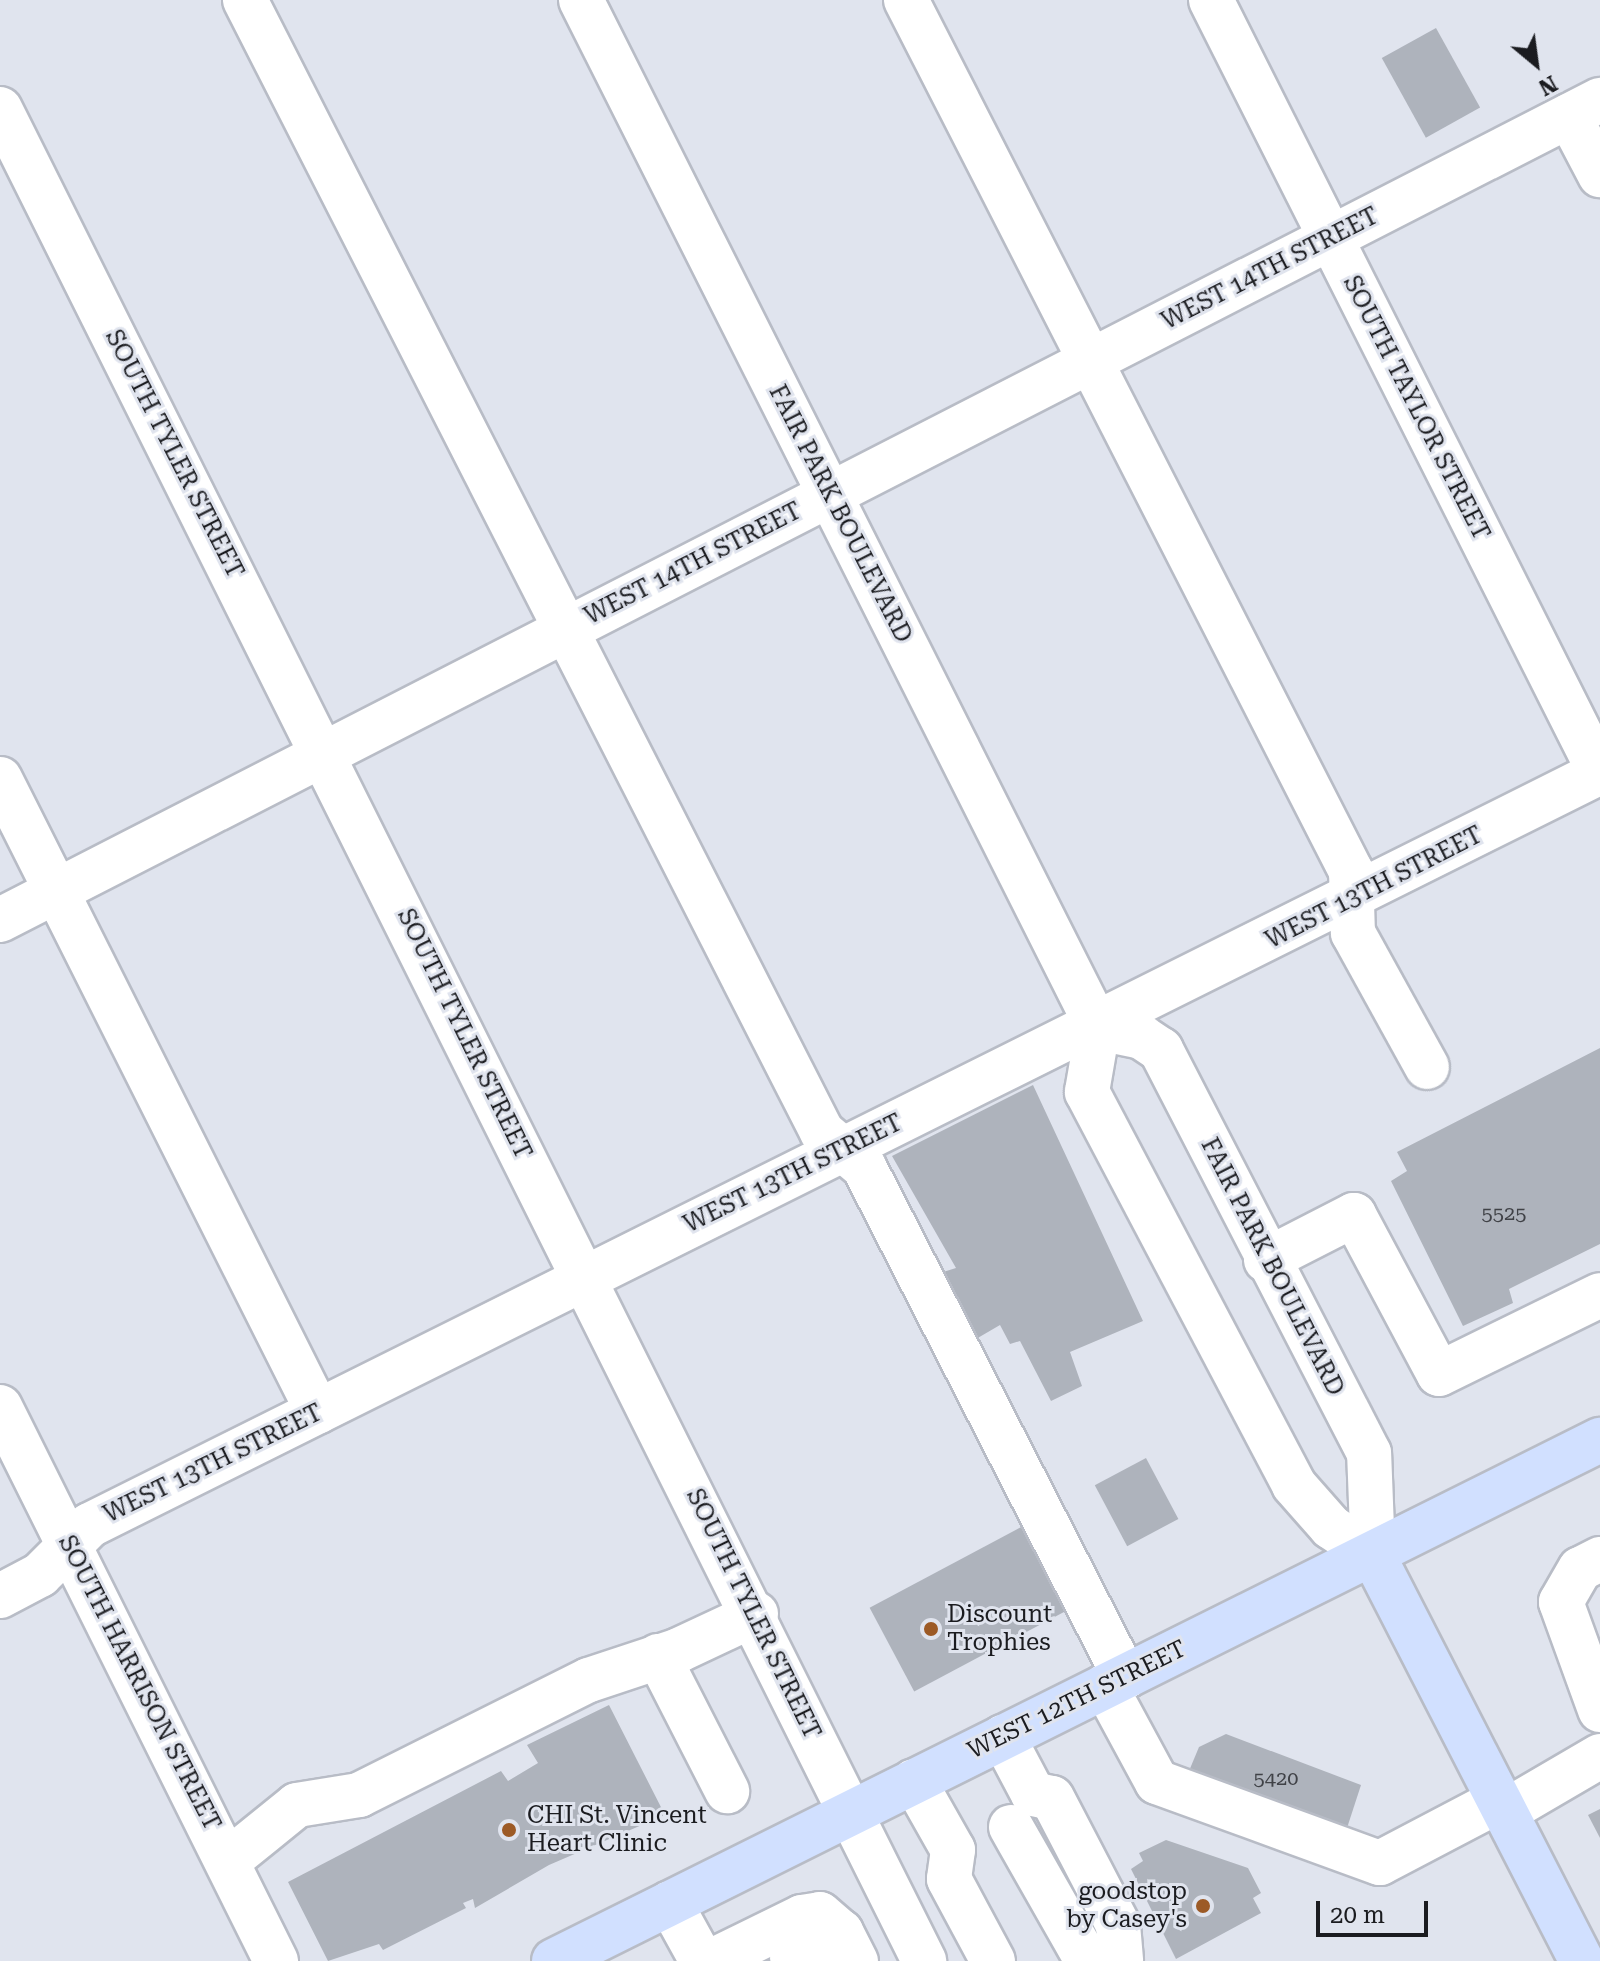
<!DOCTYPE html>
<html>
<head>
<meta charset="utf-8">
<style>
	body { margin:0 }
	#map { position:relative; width:1600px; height:1961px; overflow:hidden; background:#e0e4ee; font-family:"Roboto Serif",serif }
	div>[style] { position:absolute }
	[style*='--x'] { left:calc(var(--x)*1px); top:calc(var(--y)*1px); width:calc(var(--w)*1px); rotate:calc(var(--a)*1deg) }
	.building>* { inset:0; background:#aeb3bc; transform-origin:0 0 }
	.roads { filter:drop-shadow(2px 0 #b8bcc6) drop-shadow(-2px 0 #b8bcc6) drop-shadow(0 2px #b8bcc6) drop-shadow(0 -2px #b8bcc6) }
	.minor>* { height:44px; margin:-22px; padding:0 22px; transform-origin:22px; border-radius:22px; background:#fff }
	.major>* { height:44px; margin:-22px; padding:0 22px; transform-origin:22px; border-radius:22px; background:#d1e0ff }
	.dots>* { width:22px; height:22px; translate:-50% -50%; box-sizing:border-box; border:4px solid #e0e4ee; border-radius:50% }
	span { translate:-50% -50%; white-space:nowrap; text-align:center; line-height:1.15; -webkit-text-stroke:6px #e0e4ee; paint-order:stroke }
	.number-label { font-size:20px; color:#404247 }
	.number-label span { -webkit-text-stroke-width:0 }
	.street-label { font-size:24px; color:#1b1c20 }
	.poi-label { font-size:24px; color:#1b1c20 }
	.left { translate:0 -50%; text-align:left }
	.right { translate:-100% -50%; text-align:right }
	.north { position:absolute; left:1496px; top:24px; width:80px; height:80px; -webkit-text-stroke:6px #e0e4ee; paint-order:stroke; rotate:151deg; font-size:22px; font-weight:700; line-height:32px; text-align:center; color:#1b1c20 }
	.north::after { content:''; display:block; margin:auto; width:28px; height:36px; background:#1b1c20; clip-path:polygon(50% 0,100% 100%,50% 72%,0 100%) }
	.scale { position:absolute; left:1316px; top:1901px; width:112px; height:36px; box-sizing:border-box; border:4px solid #1b1c20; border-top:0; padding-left:10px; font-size:24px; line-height:28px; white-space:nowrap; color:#1b1c20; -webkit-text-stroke:6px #e0e4ee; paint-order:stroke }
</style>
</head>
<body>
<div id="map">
	<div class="building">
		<div style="left:1436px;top:28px;width:91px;height:62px;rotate:61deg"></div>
		<div style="clip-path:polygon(1600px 1048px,1600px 1244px,1509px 1289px,1513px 1303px,1463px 1326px,1391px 1181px,1407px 1171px,1397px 1152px)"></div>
		<div style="clip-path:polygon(1033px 1085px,1143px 1321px,1070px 1352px,1082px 1386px,1051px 1401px,1020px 1341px,1010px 1344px,1000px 1325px,976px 1339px,940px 1273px,956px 1268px,892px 1156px)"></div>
		<div style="left:1146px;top:1458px;width:69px;height:58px;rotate:62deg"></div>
		<div style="left:1025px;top:1525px;width:95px;height:176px;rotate:62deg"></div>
		<div style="clip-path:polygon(609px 1705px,665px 1815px,549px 1865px,475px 1908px,473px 1899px,463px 1903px,466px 1908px,383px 1950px,379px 1944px,328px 1961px,288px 1882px,501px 1771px,508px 1781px,538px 1763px,527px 1745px)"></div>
		<div style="clip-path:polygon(1226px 1734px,1361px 1785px,1347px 1828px,1189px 1771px,1199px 1747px)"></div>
		<div style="clip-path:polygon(1600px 1809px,1600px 1838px,1588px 1815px)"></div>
		<div style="clip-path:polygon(1166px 1840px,1248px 1868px,1261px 1893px,1253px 1898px,1261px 1913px,1176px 1959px,1131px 1869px,1143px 1861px,1139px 1853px)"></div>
	</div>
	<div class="roads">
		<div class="minor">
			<div style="--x:245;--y:0;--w:1271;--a:62.99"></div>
			<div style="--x:822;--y:1132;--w:55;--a:39.8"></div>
			<div style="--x:864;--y:1167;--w:573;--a:62.9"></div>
			<div style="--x:581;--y:0;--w:1151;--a:63.3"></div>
			<div style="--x:1098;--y:1028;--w:65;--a:99.8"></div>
			<div style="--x:1087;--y:1092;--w:444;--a:62.2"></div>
			<div style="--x:1294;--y:1485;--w:56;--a:48.6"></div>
			<div style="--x:1331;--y:1527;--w:50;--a:33.7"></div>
			<div style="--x:1373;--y:1555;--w:102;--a:-92.2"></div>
			<div style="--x:1369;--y:1453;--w:454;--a:-117.3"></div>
			<div style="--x:1161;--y:1050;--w:23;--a:-146"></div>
			<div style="--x:1142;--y:1037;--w:45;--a:-168.4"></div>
			<div style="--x:906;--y:0;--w:978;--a:62.94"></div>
			<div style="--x:1351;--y:871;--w:62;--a:88.2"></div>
			<div style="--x:1353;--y:933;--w:153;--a:61.1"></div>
			<div style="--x:1211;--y:0;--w:865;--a:63.29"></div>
			<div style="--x:0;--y:109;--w:2070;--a:63.48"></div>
			<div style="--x:1569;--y:116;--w:67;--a:62.3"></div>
			<div style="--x:0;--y:779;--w:708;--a:63.33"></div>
			<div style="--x:0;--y:920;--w:1798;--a:-27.14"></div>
			<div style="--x:1266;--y:1260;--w:99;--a:-27.1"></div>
			<div style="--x:1354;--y:1215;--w:180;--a:61.9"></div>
			<div style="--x:1439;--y:1374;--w:179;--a:-26.1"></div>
			<div style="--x:0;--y:1407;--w:619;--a:63.52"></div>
			<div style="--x:1600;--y:1559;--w:22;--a:153"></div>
			<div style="--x:1580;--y:1569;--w:38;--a:120"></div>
			<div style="--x:1561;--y:1602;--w:115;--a:70.1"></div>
			<div style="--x:0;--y:1596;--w:45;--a:-27.7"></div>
			<div style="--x:40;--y:1575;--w:71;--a:-45"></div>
			<div style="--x:90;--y:1525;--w:1687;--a:-26.5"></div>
			<div style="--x:658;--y:1656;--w:152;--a:62.9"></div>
			<div style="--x:1105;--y:1686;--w:109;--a:61.6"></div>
			<div style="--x:1157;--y:1782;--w:237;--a:20"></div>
			<div style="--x:1380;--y:1863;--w:136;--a:-27.7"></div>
			<div style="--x:1003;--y:1737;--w:64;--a:62.2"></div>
			<div style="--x:914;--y:1781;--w:79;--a:60.5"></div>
			<div style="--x:953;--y:1850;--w:29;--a:98"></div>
			<div style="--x:949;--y:1879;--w:93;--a:61.8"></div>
			<div style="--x:1033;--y:1794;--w:19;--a:12"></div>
			<div style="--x:1052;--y:1798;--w:143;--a:62.5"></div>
			<div style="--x:1118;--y:1925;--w:36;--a:85"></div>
			<div style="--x:1506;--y:1811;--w:109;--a:-30.3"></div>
			<div style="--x:1011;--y:1827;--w:154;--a:60.4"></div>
			<div style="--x:229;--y:1860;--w:87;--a:-39"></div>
			<div style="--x:297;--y:1805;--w:63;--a:-9.2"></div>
			<div style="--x:359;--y:1795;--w:257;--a:-26.6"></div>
			<div style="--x:589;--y:1680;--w:95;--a:-18.4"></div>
			<div style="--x:679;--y:1650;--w:85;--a:-25.1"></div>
			<div style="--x:670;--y:1903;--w:66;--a:61.1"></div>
			<div style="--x:792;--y:1957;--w:55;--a:-27"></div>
			<div style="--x:841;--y:1932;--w:33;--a:63"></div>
			<div style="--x:712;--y:1961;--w:100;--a:-26.1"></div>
			<div style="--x:802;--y:1917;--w:18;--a:-9"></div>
			<div style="--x:820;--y:1914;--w:28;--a:41"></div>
		</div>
		<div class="major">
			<div style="--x:1373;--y:1555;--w:457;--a:62.8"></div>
			<div style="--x:554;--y:1961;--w:1169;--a:-26.48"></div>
		</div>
	</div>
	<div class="dots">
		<div style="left:931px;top:1629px;background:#9c5a26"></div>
		<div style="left:509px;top:1830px;background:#9c5a26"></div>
		<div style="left:1203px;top:1906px;background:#9c5a26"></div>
	</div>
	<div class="number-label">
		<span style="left:1504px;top:1213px">5525</span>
		<span style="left:1276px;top:1778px">5420</span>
	</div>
	<div class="street-label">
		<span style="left:1270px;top:269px;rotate:-27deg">WEST 14TH STREET</span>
		<span style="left:1416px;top:408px;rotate:63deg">SOUTH TAYLOR STREET</span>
		<span style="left:174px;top:454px;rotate:63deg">SOUTH TYLER STREET</span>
		<span style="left:840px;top:514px;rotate:63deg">FAIR PARK BOULEVARD</span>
		<span style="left:693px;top:564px;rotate:-27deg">WEST 14TH STREET</span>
		<span style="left:1374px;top:888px;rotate:-27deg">WEST 13TH STREET</span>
		<span style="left:464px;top:1034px;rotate:64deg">SOUTH TYLER STREET</span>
		<span style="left:793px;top:1174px;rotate:-26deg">WEST 13TH STREET</span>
		<span style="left:1272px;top:1267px;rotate:63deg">FAIR PARK BOULEVARD</span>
		<span style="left:213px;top:1464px;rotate:-26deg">WEST 13TH STREET</span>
		<span style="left:753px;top:1614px;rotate:64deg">SOUTH TYLER STREET</span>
		<span style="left:139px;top:1683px;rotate:63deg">SOUTH HARRISON STREET</span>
		<span style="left:1077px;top:1700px;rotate:-26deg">WEST 12TH STREET</span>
	</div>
	<div class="poi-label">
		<span class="left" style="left:947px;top:1629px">Discount<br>Trophies</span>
		<span class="left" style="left:527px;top:1830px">CHI St. Vincent<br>Heart Clinic</span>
		<span class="right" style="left:1187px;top:1906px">goodstop<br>by Casey's</span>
	</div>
	<div class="north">N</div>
	<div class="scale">20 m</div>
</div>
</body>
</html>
